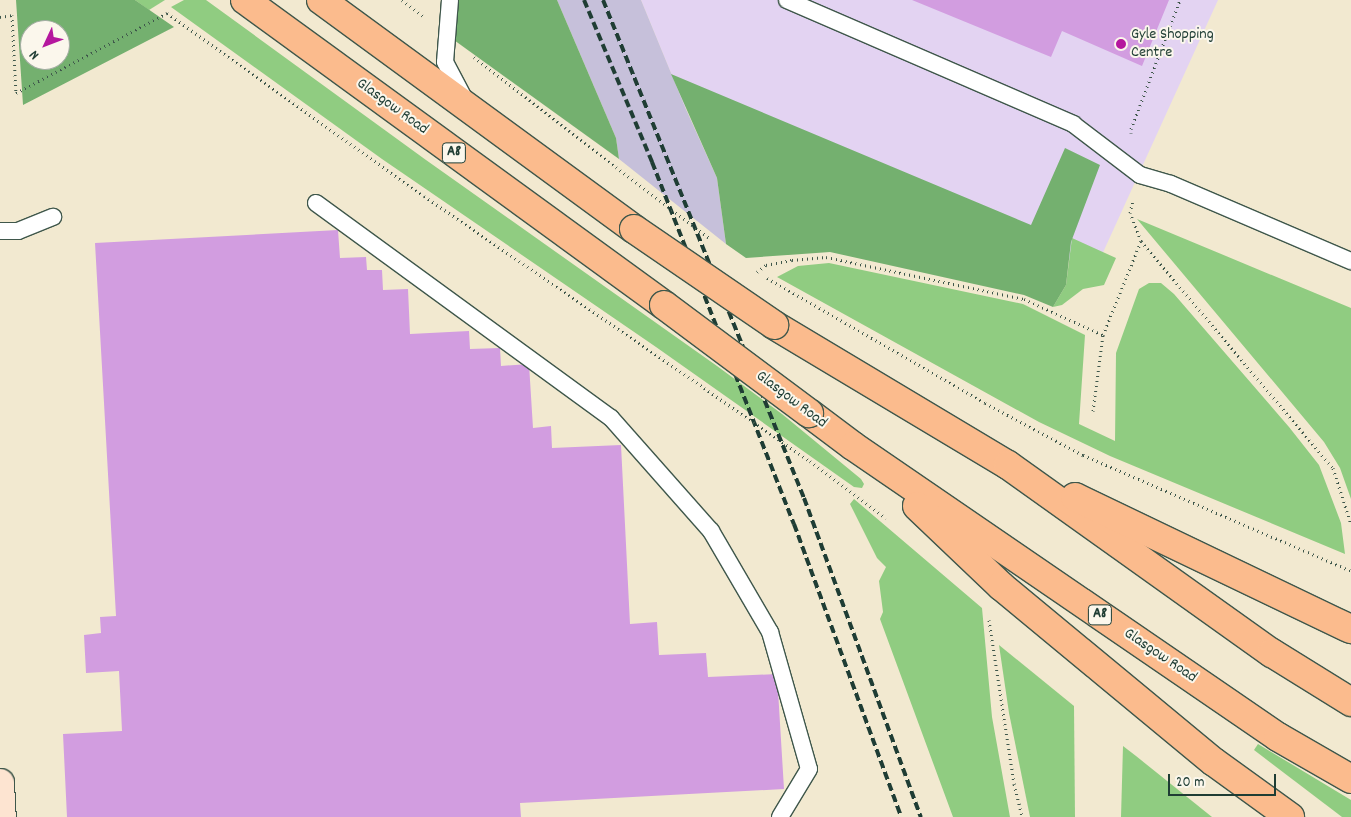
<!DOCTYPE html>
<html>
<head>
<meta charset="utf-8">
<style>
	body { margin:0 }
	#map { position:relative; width:1351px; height:817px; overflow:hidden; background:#f2e9d0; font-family:Dekko,sans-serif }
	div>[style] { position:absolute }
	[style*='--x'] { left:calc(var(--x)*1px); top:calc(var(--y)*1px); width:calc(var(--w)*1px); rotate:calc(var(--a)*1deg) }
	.built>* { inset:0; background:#e3d3f2 }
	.industrial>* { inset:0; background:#c6c0da }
	.green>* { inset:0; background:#90cc81 }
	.forest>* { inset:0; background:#74b06f }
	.building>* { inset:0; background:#d29de0 }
	.path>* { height:3px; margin-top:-1.5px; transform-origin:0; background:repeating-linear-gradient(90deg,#3f574b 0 1px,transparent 0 5px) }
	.roads { filter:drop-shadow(1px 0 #3f574b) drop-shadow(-1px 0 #3f574b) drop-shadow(0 1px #3f574b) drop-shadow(0 -1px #3f574b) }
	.lane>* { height:16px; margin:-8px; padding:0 8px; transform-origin:8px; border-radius:8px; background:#fff }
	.secondary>* { height:28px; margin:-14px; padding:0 14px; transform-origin:14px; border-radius:14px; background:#fde4d1 }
	.primary>* { height:28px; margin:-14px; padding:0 14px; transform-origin:14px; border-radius:14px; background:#fbbb8d }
	.rail>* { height:4px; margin-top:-2px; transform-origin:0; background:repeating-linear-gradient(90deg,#1f3d34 0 8px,transparent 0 12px) }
	.path-bridge>* { height:3px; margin-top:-1.5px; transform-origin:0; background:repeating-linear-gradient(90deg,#3f574b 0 1px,transparent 0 5px) }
	.bridges { filter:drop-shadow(1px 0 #3f574b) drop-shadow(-1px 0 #3f574b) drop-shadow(0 1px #3f574b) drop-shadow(0 -1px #3f574b) }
	.primary-bridge>* { height:28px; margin:-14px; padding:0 14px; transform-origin:14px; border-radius:14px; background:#fbbb8d }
	.dots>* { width:14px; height:14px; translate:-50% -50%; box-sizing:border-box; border:2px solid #fbf7ec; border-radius:50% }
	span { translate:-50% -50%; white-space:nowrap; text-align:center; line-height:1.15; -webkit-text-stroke:4px #fbf7ec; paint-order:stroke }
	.shield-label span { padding:1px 4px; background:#fbf7ec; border:1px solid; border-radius:4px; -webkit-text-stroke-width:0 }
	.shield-label { font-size:15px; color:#1f3d34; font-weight:700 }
	.poi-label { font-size:16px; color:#1f3d34 }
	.left { translate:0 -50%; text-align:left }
	.street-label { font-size:16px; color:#1f3d34 }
	.north { position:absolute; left:20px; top:20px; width:50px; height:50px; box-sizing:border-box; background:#fbf7ec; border:1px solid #a3ada2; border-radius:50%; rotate:227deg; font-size:14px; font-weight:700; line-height:20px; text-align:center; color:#1f3d34 }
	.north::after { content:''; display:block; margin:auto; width:18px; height:22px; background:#b5179e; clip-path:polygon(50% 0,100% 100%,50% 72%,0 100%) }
	.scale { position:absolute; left:1168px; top:774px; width:108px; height:22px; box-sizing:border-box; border:2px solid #1f3d34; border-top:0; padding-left:6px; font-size:15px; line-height:18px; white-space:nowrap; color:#1f3d34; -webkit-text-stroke:4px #fbf7ec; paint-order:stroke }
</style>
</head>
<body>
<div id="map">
	<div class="built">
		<div style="clip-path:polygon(641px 0,1218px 0,1095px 270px,685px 107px)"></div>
	</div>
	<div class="industrial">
		<div style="clip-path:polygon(557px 0,641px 0,685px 107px,717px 178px,726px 244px,619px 159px,616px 138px)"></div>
	</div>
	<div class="green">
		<div style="clip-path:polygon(135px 0,165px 0,149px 10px)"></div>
		<div style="clip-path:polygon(184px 0,206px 0,426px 160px,717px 366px,782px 414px,861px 479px,864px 484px,862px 488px,854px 487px,656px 347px,382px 159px,171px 7px)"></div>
		<div style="clip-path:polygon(1137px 219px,1351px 308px,1351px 499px,1340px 468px,1324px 442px)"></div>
		<div style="clip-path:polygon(1072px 238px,1116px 258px,1104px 285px,1083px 289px,1062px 305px,1053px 307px,1066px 285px)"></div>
		<div style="clip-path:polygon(829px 263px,1023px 304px,1085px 335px,1079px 424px,1115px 441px,1116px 353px,1139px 289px,1149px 283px,1161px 283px,1174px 294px,1289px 427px,1319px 465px,1341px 523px,1345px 554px,1110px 456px,1039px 422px,777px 277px,798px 266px)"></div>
		<div style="clip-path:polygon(854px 499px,982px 608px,992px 717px,1010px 817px,953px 817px,880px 619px,883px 612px,879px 581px,886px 567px,877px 558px,850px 504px)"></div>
		<div style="clip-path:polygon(999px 645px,1074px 706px,1075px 817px,1030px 817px,1009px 713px)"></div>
		<div style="clip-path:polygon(1258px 744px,1351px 800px,1351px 817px,1342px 817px,1254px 750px)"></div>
		<div style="clip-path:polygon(1123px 746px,1136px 756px,1212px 817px,1121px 817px)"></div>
	</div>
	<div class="forest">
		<div style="clip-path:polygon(evenodd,16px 0,135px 0,174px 27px,23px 105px,16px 0,30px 30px,60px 30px,60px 60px,30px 60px,30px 30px)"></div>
		<div style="clip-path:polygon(450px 0,557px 0,616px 138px,619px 159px,447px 35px)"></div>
		<div style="clip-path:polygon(671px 74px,1031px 225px,1065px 148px,1100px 165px,1071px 242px,1066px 285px,1053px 307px,1024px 295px,830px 252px,746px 258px,726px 244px,717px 178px)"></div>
	</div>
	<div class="building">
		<div style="clip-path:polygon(912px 0,1169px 0,1142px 66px,1062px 31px,1051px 57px)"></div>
		<div style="clip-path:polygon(338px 230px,340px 258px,366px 257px,367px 270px,382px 270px,383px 290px,408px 289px,410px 334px,469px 331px,470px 349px,500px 348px,501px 366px,529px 364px,533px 428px,551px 426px,552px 448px,621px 445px,630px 624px,657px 622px,659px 655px,706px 653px,708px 677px,777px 674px,784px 789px,520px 803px,521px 817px,67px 817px,63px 734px,122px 731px,119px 671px,86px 673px,84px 635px,101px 633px,100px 617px,116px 616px,95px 243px)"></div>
	</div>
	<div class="path">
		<div style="--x:402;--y:0;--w:26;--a:37"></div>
		<div style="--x:0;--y:17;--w:12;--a:-9"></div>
		<div style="--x:12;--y:15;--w:78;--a:87.1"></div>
		<div style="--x:16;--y:93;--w:171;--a:-27.9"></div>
		<div style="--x:167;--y:13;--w:315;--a:35.5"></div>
		<div style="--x:424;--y:196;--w:340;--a:34.4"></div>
		<div style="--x:474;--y:57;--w:180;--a:37.8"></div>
		<div style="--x:1131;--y:133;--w:4;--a:-90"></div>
		<div style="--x:1131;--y:129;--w:138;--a:-69.2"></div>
		<div style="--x:1141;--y:241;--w:297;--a:49.8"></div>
		<div style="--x:1333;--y:468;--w:59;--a:72.2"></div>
		<div style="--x:757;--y:272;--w:11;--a:-38"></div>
		<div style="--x:766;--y:265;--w:26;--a:-11"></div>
		<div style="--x:792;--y:260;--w:34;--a:-5"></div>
		<div style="--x:826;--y:257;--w:202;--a:12"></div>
		<div style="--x:1024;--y:299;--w:87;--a:24.5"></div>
		<div style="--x:767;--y:278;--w:251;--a:29.8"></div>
		<div style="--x:985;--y:403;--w:111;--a:28"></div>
		<div style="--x:1083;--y:455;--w:292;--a:23.4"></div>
		<div style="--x:1093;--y:411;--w:77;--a:-82.5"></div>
		<div style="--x:1103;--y:335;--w:101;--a:-68"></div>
		<div style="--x:1141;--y:241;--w:30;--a:-111"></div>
		<div style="--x:1130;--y:213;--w:13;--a:-77"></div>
		<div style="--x:810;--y:461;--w:95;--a:36.9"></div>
		<div style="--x:989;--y:620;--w:166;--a:81.3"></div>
		<div style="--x:1014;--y:784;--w:34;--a:76"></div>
	</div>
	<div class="roads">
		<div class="lane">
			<div style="--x:450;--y:0;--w:62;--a:94.6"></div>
			<div style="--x:445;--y:62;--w:43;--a:62.2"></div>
			<div style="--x:787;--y:0;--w:312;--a:23.4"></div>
			<div style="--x:1073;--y:124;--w:84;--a:37.3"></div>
			<div style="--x:1140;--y:175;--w:32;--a:16"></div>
			<div style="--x:1171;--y:184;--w:196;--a:23.2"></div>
			<div style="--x:316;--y:203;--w:365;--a:36.1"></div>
			<div style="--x:611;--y:418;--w:151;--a:48.5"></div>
			<div style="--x:711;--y:531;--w:117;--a:59.7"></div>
			<div style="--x:770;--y:632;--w:142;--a:74.1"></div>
			<div style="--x:809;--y:769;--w:56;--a:121.1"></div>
			<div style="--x:0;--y:231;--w:18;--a:0"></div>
			<div style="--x:18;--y:231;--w:38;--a:-22"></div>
		</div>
		<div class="secondary">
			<div style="--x:0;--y:783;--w:34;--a:87"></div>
		</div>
		<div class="primary">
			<div style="--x:245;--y:0;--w:518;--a:36.05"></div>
			<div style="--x:321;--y:0;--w:388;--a:36.2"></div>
			<div style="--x:774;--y:325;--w:273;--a:30.9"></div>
			<div style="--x:1008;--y:465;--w:324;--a:35.5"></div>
			<div style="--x:1272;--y:653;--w:93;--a:31.8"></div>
			<div style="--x:809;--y:413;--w:55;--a:36.9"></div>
			<div style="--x:853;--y:446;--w:515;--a:34.4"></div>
			<div style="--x:1278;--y:737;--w:84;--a:29.9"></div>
			<div style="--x:1075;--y:497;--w:306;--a:25.6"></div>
			<div style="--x:917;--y:506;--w:116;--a:43.6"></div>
			<div style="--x:1001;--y:586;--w:276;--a:39.6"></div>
			<div style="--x:1214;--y:762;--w:94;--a:35.9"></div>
		</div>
	</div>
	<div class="rail">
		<div style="--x:584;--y:0;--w:176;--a:67.2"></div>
		<div style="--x:652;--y:162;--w:389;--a:68.6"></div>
		<div style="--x:794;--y:524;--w:312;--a:69.9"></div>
		<div style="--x:603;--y:0;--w:537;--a:68.02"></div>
		<div style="--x:804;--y:498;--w:340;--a:69.9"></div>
	</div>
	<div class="path-bridge">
		<div style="--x:616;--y:167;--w:119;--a:37.2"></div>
		<div style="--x:704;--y:388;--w:129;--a:34.6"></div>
	</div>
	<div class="bridges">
		<div class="primary-bridge">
			<div style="--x:634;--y:229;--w:170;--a:34.4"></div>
			<div style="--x:664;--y:305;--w:181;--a:36.7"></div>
		</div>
	</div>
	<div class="dots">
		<div style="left:1121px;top:44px;background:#b5179e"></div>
	</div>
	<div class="shield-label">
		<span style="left:454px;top:153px">A8</span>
		<span style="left:1100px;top:615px">A8</span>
	</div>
	<div class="poi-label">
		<span class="left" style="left:1131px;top:44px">Gyle Shopping<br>Centre</span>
	</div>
	<div class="street-label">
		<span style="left:392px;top:107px;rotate:36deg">Glasgow Road</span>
		<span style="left:791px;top:400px;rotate:37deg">Glasgow Road</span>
		<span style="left:1160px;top:656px;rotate:34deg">Glasgow Road</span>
	</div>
	<div class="north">N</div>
	<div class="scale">20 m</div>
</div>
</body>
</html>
